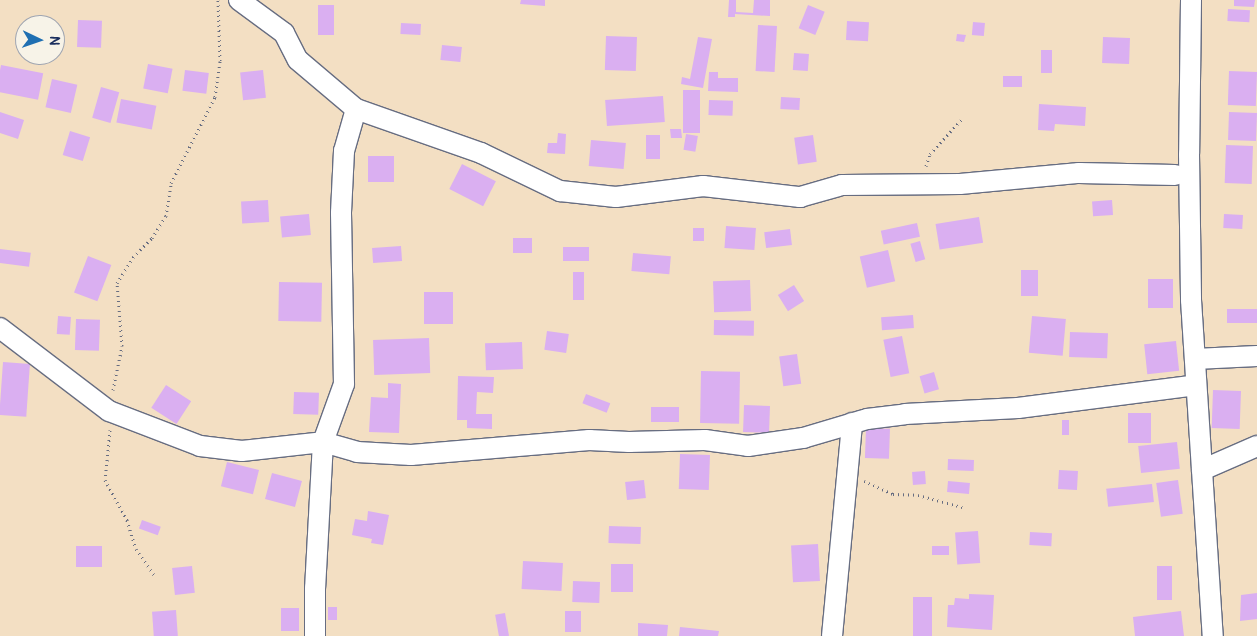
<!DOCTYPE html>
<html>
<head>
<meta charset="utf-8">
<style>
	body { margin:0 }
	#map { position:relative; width:1257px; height:636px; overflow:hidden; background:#f3dfc3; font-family:Pangolin,sans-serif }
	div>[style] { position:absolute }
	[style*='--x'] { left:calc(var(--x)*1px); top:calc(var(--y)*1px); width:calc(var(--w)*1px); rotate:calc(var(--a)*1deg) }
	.building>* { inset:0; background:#daaff1; transform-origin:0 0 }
	.path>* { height:3px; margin-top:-1.5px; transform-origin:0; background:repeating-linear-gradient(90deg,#676d81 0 1px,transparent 0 5px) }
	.roads { filter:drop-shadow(1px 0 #676d81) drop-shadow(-1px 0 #676d81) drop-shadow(0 1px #676d81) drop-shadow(0 -1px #676d81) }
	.minor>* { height:20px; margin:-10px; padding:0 10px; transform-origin:10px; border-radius:10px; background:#fff }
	span { translate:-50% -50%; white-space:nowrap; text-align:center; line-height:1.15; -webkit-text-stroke:4px #f7f3e8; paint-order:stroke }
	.north { position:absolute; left:15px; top:15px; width:50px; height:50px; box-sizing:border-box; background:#f7f3e8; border:1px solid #9fa5b1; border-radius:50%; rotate:93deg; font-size:14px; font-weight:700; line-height:20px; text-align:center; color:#1b2f5e }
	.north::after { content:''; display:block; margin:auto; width:18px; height:22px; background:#1f6fb2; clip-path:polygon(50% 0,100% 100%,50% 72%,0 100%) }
</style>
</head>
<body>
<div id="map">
	<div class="building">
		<div style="clip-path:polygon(521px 0,545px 0,545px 6px,520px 4px)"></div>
		<div style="clip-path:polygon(729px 0,736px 0,736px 12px,753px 13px,754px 0,770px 0,770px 16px,735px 14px,735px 17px,728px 17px)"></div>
		<div style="clip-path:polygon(1234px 0,1255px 0,1254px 7px,1234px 6px)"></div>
		<div style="left:318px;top:5px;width:16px;height:30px"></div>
		<div style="left:808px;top:5px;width:18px;height:25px;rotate:22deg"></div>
		<div style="left:1228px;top:9px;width:22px;height:12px;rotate:3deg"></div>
		<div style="left:78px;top:20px;width:24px;height:27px;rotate:2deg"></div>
		<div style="left:847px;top:21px;width:22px;height:19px;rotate:3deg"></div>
		<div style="left:973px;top:22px;width:12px;height:13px;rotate:5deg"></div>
		<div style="left:401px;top:23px;width:20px;height:11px;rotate:3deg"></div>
		<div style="left:758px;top:25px;width:19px;height:46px;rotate:3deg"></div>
		<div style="clip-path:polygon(957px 34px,966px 35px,964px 42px,956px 41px)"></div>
		<div style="left:606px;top:36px;width:31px;height:34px;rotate:2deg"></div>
		<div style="clip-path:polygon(698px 37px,712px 39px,703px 88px,681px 84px,682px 77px,690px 79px)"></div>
		<div style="left:1103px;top:37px;width:27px;height:26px;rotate:2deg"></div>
		<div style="left:442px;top:45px;width:20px;height:15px;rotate:6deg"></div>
		<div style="left:1041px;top:50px;width:11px;height:23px"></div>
		<div style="left:794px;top:53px;width:15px;height:17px;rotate:4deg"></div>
		<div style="left:148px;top:64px;width:25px;height:25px;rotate:11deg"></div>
		<div style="left:1px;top:65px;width:43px;height:27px;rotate:11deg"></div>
		<div style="left:185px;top:70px;width:24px;height:21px;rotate:7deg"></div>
		<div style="left:263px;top:70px;width:28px;height:23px;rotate:84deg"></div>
		<div style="left:1229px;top:71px;width:28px;height:34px;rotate:2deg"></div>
		<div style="clip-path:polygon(709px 72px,718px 72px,718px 78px,738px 78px,738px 92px,708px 91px)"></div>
		<div style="left:1003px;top:76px;width:19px;height:11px"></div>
		<div style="left:52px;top:79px;width:26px;height:29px;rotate:13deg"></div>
		<div style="left:101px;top:87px;width:19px;height:32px;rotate:16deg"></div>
		<div style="left:683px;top:90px;width:17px;height:43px"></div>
		<div style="left:663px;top:96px;width:26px;height:58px;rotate:86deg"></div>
		<div style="left:781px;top:97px;width:19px;height:12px;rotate:3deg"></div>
		<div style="left:121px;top:99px;width:36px;height:24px;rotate:11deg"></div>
		<div style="left:709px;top:100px;width:24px;height:15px;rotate:2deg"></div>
		<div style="clip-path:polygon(1039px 104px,1086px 107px,1085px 126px,1055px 124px,1054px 131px,1038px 130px)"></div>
		<div style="clip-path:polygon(0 112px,24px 120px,18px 139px,0 133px)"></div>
		<div style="left:1229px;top:112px;width:28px;height:28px;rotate:2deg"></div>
		<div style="clip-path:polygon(670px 129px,681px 129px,682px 138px,671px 138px)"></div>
		<div style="left:70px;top:131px;width:21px;height:25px;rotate:17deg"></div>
		<div style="clip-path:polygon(558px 133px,566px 134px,565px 154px,547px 153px,548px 143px,557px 143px)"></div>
		<div style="left:686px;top:134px;width:12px;height:16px;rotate:9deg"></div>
		<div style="left:646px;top:135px;width:14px;height:24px"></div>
		<div style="left:813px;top:135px;width:27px;height:19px;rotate:82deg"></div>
		<div style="left:591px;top:140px;width:35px;height:26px;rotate:5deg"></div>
		<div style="left:1226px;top:145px;width:27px;height:38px;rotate:2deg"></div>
		<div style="left:368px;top:156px;width:26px;height:26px"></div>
		<div style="left:462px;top:164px;width:38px;height:28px;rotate:27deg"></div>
		<div style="left:268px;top:200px;width:22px;height:27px;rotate:87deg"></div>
		<div style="left:1112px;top:200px;width:15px;height:20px;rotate:86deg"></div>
		<div style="left:309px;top:214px;width:21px;height:29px;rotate:85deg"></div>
		<div style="left:1224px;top:214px;width:19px;height:14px;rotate:3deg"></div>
		<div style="left:979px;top:217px;width:26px;height:44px;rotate:81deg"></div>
		<div style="left:917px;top:223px;width:14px;height:37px;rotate:78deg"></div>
		<div style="left:726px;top:226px;width:30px;height:22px;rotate:4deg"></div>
		<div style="left:704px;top:228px;width:13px;height:11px;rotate:90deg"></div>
		<div style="left:790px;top:229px;width:16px;height:26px;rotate:83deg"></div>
		<div style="left:513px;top:238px;width:19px;height:15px"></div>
		<div style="left:920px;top:241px;width:19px;height:10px;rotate:74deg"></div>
		<div style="left:401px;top:246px;width:15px;height:29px;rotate:86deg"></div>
		<div style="left:563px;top:247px;width:26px;height:14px"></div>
		<div style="left:0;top:249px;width:31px;height:14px;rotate:7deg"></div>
		<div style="left:888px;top:250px;width:32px;height:29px;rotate:77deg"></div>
		<div style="left:633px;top:253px;width:38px;height:18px;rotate:5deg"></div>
		<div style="left:88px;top:256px;width:25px;height:39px;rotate:21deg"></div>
		<div style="left:1021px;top:270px;width:17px;height:26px"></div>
		<div style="left:584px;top:272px;width:28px;height:11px;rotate:90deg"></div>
		<div style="left:1148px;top:279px;width:25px;height:29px"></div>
		<div style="left:750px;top:280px;width:31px;height:37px;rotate:88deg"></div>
		<div style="left:279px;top:282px;width:43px;height:39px;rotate:1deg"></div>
		<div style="left:794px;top:285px;width:19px;height:19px;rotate:58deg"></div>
		<div style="left:424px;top:292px;width:29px;height:32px"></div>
		<div style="left:1227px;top:309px;width:30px;height:14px"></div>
		<div style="left:913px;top:315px;width:13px;height:32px;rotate:86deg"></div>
		<div style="left:58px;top:316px;width:13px;height:18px;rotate:4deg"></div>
		<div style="left:1032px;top:316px;width:34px;height:37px;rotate:5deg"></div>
		<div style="left:76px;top:319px;width:24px;height:31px;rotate:2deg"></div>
		<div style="left:714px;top:320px;width:40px;height:15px;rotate:1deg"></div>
		<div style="left:547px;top:331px;width:22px;height:19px;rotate:8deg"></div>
		<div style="left:1070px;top:332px;width:38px;height:25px;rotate:2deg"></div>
		<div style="left:902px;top:336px;width:38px;height:19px;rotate:79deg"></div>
		<div style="left:429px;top:338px;width:35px;height:56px;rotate:88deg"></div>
		<div style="left:1176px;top:341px;width:30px;height:32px;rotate:84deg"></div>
		<div style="left:522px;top:342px;width:27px;height:37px;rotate:88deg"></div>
		<div style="left:797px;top:354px;width:30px;height:18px;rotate:82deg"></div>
		<div style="left:3px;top:362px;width:27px;height:53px;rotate:4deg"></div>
		<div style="left:701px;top:371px;width:39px;height:52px;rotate:1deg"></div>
		<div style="left:934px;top:372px;width:18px;height:15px;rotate:74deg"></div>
		<div style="clip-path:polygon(458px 376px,494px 377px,493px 393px,477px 392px,476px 414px,492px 414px,492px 429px,467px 428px,467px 420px,457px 420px)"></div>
		<div style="clip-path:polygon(388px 383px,401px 384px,399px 433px,369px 432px,371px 397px,388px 398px)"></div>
		<div style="left:166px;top:385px;width:30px;height:27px;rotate:33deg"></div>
		<div style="left:1213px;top:390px;width:28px;height:38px;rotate:2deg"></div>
		<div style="left:294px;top:392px;width:25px;height:22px;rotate:2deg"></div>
		<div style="left:586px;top:394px;width:26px;height:10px;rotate:21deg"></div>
		<div style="left:744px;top:405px;width:26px;height:27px;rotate:2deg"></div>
		<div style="left:651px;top:407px;width:28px;height:15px"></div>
		<div style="left:1128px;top:413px;width:23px;height:30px"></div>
		<div style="left:1062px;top:420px;width:7px;height:15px"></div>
		<div style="left:866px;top:428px;width:24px;height:30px;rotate:2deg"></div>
		<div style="left:1177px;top:442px;width:27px;height:39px;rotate:84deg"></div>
		<div style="left:680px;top:454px;width:30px;height:35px;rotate:2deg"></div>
		<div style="left:948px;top:459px;width:26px;height:11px;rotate:2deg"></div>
		<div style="left:227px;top:462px;width:33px;height:25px;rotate:14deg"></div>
		<div style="left:1059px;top:470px;width:19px;height:19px;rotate:3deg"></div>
		<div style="left:925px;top:471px;width:13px;height:13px;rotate:86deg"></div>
		<div style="left:272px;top:473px;width:31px;height:27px;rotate:15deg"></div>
		<div style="left:644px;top:480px;width:18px;height:19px;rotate:84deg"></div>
		<div style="left:1178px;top:480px;width:34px;height:22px;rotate:82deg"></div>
		<div style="left:948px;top:481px;width:22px;height:11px;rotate:5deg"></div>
		<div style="left:1152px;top:484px;width:18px;height:46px;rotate:84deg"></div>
		<div style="clip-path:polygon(368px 511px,389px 515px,383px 545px,371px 543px,372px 539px,352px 535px,355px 519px,367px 521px)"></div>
		<div style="left:142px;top:520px;width:20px;height:9px;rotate:20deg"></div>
		<div style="left:609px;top:526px;width:32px;height:17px;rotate:2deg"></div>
		<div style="left:978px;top:531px;width:32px;height:23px;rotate:86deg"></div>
		<div style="left:1030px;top:532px;width:22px;height:13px;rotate:3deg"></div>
		<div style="left:818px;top:544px;width:37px;height:27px;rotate:87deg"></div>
		<div style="left:76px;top:546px;width:26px;height:21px"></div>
		<div style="left:932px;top:546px;width:17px;height:9px"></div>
		<div style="left:523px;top:561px;width:40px;height:28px;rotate:3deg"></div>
		<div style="left:611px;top:564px;width:22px;height:28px"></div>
		<div style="left:192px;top:566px;width:27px;height:20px;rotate:84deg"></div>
		<div style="left:1157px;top:566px;width:15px;height:34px"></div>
		<div style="left:573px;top:581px;width:27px;height:21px;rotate:2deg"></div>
		<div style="clip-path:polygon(1257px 593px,1257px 619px,1240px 621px,1241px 595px)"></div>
		<div style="clip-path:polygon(969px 594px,994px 595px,992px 630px,947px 627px,948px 605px,954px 605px,955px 598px,969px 599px)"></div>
		<div style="left:932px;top:597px;width:39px;height:19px;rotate:90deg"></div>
		<div style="left:328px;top:607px;width:9px;height:13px"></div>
		<div style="left:281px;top:608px;width:18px;height:23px"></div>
		<div style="left:176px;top:610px;width:26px;height:24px;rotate:86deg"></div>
		<div style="left:565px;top:611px;width:16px;height:21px"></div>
		<div style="clip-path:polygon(1181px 611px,1184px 636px,1135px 636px,1133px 617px)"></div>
		<div style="left:505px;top:613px;width:23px;height:10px;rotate:80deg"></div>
		<div style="clip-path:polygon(638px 623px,668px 625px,667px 636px,638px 636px)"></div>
		<div style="clip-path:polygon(680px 627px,719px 631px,718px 636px,679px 636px)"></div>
	</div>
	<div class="path">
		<div style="--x:926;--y:166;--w:13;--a:-72"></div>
		<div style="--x:930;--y:154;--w:47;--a:-47.6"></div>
		<div style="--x:113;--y:390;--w:45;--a:-78.4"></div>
		<div style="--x:122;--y:346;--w:63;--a:-94.5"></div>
		<div style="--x:117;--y:283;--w:31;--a:-58"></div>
		<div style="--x:133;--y:257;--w:27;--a:-45"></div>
		<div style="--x:152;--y:238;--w:26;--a:-58"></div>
		<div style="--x:166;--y:216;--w:33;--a:-81"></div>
		<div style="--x:171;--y:183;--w:97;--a:-62.9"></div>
		<div style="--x:215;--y:97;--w:36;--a:-82"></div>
		<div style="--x:220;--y:61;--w:61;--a:-91.9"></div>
		<div style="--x:110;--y:430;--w:50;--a:95.7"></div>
		<div style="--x:105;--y:480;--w:46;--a:61.2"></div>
		<div style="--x:127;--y:520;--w:30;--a:73"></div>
		<div style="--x:136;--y:549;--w:33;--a:55"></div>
		<div style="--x:864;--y:481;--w:32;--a:24"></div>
		<div style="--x:893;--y:494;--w:25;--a:2"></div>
		<div style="--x:918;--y:495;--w:46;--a:15.3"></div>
	</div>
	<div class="roads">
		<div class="minor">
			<div style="--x:239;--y:0;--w:56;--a:36.3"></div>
			<div style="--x:284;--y:33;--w:30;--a:63"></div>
			<div style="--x:298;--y:60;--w:76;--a:40.2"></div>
			<div style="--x:356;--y:109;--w:133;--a:19.4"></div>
			<div style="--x:481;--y:153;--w:88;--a:25.7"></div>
			<div style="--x:560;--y:191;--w:56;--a:6.1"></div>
			<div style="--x:616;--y:197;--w:88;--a:-7.2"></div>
			<div style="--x:703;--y:186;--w:98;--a:6.5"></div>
			<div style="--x:800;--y:197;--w:44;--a:-15.9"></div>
			<div style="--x:842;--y:185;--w:118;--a:-0.5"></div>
			<div style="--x:960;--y:184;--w:120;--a:-5.3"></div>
			<div style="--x:1079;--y:173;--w:96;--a:1.2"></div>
			<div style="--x:1191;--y:0;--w:154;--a:90.7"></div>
			<div style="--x:1189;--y:154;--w:146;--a:89.2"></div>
			<div style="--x:1191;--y:300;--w:337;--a:86.3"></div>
			<div style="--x:356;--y:109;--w:44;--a:105.9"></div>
			<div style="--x:344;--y:151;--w:62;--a:92.8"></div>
			<div style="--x:341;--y:213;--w:171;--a:89"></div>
			<div style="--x:344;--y:384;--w:62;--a:109.9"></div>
			<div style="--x:323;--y:442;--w:35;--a:16"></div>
			<div style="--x:357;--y:452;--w:54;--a:3.2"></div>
			<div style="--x:411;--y:455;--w:179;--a:-4.8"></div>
			<div style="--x:589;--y:440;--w:40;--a:2.9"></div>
			<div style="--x:629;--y:442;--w:76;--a:-1.5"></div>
			<div style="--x:705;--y:440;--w:43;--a:7.9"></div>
			<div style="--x:748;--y:446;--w:56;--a:-8.3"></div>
			<div style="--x:803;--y:438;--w:67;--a:-16.5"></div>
			<div style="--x:867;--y:419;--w:38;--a:-7"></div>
			<div style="--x:905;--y:414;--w:113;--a:-3"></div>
			<div style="--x:1018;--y:408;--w:172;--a:-7.3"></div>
			<div style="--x:0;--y:328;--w:137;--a:37.3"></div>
			<div style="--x:109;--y:411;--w:97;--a:21"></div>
			<div style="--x:200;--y:446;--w:42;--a:6.8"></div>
			<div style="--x:242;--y:451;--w:81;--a:-6.3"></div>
			<div style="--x:323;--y:442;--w:146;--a:93.1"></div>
			<div style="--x:315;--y:588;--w:48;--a:90"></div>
			<div style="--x:1195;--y:359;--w:62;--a:-2.8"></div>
			<div style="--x:1202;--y:470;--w:60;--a:-23.6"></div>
			<div style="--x:832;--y:636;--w:214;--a:-84.6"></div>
		</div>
	</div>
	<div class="north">N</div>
</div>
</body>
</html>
